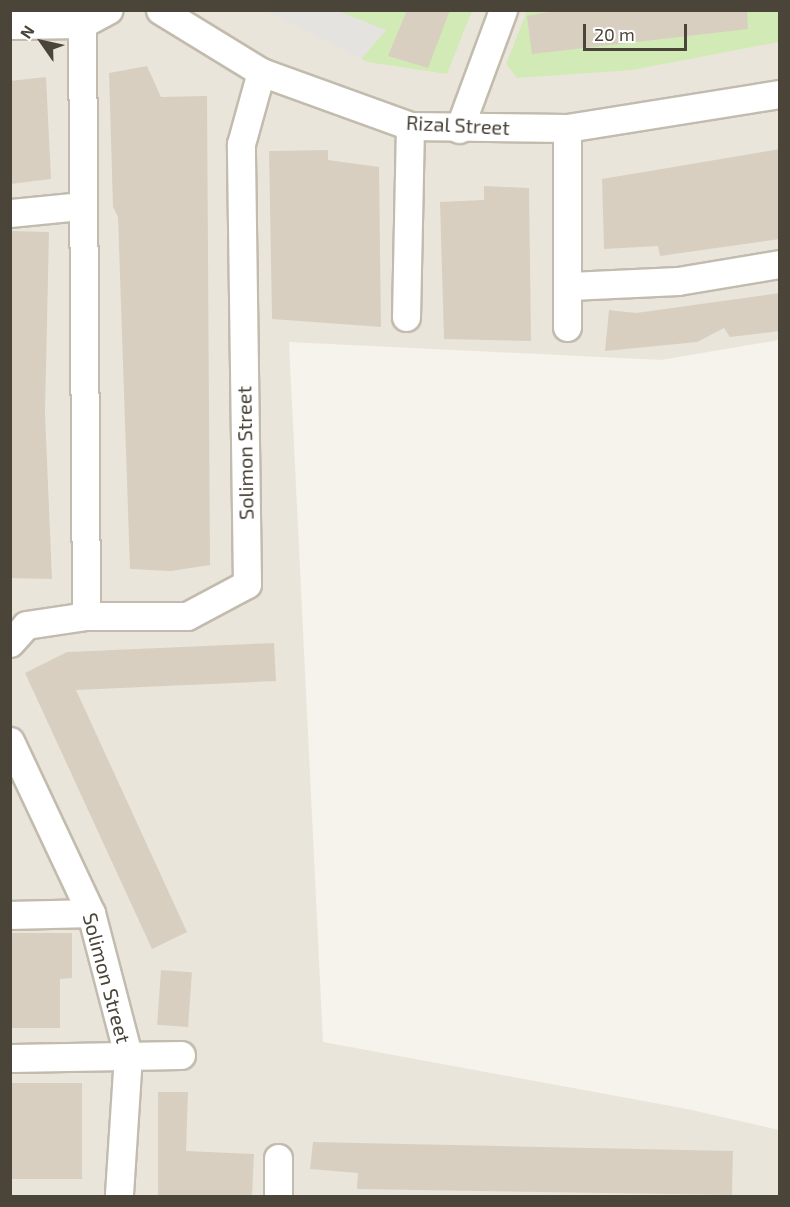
<!DOCTYPE html>
<html>
<head>
<meta charset="utf-8">
<style>
	body { margin:0 }
	#map { position:relative; width:790px; height:1207px; overflow:hidden; background:#f6f3ec; font-family:"Exo 2",sans-serif }
	div>[style] { position:absolute }
	[style*='--x'] { left:calc(var(--x)*1px); top:calc(var(--y)*1px); width:calc(var(--w)*1px); rotate:calc(var(--a)*1deg) }
	.residential>* { inset:0; background:#eae5da }
	.green>* { inset:0; background:#d2eab5 }
	.parking>* { inset:0; background:#e5e3e0 }
	.building>* { inset:0; background:#d8cfc1; transform-origin:0 0 }
	.roads { filter:drop-shadow(2px 0 #c2bbae) drop-shadow(-2px 0 #c2bbae) drop-shadow(0 2px #c2bbae) drop-shadow(0 -2px #c2bbae) }
	.street>* { height:27px; margin:-13.5px; padding:0 13.5px; transform-origin:13.5px; border-radius:13.5px; background:#fff }
	span { translate:-50% -50%; white-space:nowrap; text-align:center; line-height:1.15; -webkit-text-stroke:4.5px #fff; paint-order:stroke }
	.street-label { font-size:20px; color:#4b4439 }
	.frame { position:absolute; inset:0; border:12px solid #4b4439; pointer-events:none }
	.north { position:absolute; left:12px; top:12px; width:60px; height:60px; -webkit-text-stroke:4px #fff; paint-order:stroke; rotate:304deg; font-size:16px; font-weight:700; line-height:24px; text-align:center; color:#4b4439 }
	.north::after { content:''; display:block; margin:auto; width:21px; height:27px; background:#4b4439; clip-path:polygon(50% 0,100% 100%,50% 72%,0 100%) }
	.scale { position:absolute; left:583px; top:24px; width:104px; height:27px; box-sizing:border-box; border:3px solid #4b4439; border-top:0; padding-left:8px; font-size:18px; line-height:21px; white-space:nowrap; color:#4b4439; -webkit-text-stroke:4px #fff; paint-order:stroke }
</style>
</head>
<body>
<div id="map">
	<div class="residential">
		<div style="clip-path:polygon(10px 11px,779px 11px,779px 340px,661px 360px,289px 342px,323px 1042px,687px 1109px,779px 1130px,779px 1196px,11px 1196px)"></div>
	</div>
	<div class="green">
		<div style="clip-path:polygon(266px 11px,472px 11px,447px 74px,368px 62px)"></div>
		<div style="clip-path:polygon(527px 11px,779px 11px,779px 42px,632px 70px,517px 78px,506px 64px)"></div>
	</div>
	<div class="parking">
		<div style="clip-path:polygon(266px 11px,338px 11px,386px 30px,361px 59px)"></div>
	</div>
	<div class="building">
		<div style="clip-path:polygon(407px 10px,450px 10px,428px 68px,388px 56px)"></div>
		<div style="clip-path:polygon(560px 10px,747px 10px,748px 29px,532px 54px,527px 16px)"></div>
		<div style="clip-path:polygon(147px 66px,161px 97px,207px 96px,210px 565px,171px 571px,130px 569px,118px 217px,113px 207px,109px 73px)"></div>
		<div style="clip-path:polygon(46px 77px,51px 179px,10px 184px,10px 81px)"></div>
		<div style="clip-path:polygon(780px 149px,780px 239px,660px 256px,658px 246px,604px 249px,602px 179px)"></div>
		<div style="clip-path:polygon(328px 150px,328px 160px,379px 167px,381px 327px,272px 319px,269px 151px)"></div>
		<div style="clip-path:polygon(484px 186px,529px 188px,531px 341px,444px 339px,440px 202px,484px 200px)"></div>
		<div style="clip-path:polygon(10px 231px,49px 232px,45px 413px,52px 579px,10px 578px)"></div>
		<div style="clip-path:polygon(780px 293px,780px 331px,730px 337px,724px 328px,697px 342px,605px 351px,609px 310px,636px 313px)"></div>
		<div style="clip-path:polygon(274px 643px,276px 681px,76px 690px,187px 932px,152px 949px,25px 673px,67px 652px)"></div>
		<div style="clip-path:polygon(10px 933px,72px 933px,72px 978px,60px 979px,60px 1028px,10px 1028px)"></div>
		<div style="left:161px;top:970px;width:31px;height:55px;rotate:4deg"></div>
		<div style="left:10px;top:1083px;width:72px;height:96px"></div>
		<div style="clip-path:polygon(158px 1092px,188px 1092px,186px 1151px,254px 1154px,252px 1197px,158px 1197px)"></div>
		<div style="clip-path:polygon(313px 1142px,733px 1151px,732px 1195px,357px 1189px,358px 1173px,310px 1169px)"></div>
	</div>
	<div class="roads">
		<div class="street">
			<div style="--x:160;--y:10;--w:119;--a:31.5"></div>
			<div style="--x:261;--y:72;--w:158;--a:19.9"></div>
			<div style="--x:410;--y:126;--w:157;--a:0.7"></div>
			<div style="--x:567;--y:128;--w:216;--a:-9.1"></div>
			<div style="--x:82;--y:24;--w:592;--a:89.61"></div>
			<div style="--x:10;--y:25;--w:72;--a:-0.8"></div>
			<div style="--x:82;--y:24;--w:30;--a:-28"></div>
			<div style="--x:459;--y:129;--w:127;--a:-69.7"></div>
			<div style="--x:10;--y:213;--w:72;--a:-5.6"></div>
			<div style="--x:570;--y:286;--w:108;--a:-2.7"></div>
			<div style="--x:678;--y:281;--w:103;--a:-9.5"></div>
			<div style="--x:406;--y:317;--w:191;--a:-88.8"></div>
			<div style="--x:567;--y:327;--w:199;--a:-90"></div>
			<div style="--x:10;--y:643;--w:24;--a:-48"></div>
			<div style="--x:26;--y:625;--w:61;--a:-8.5"></div>
			<div style="--x:86;--y:616;--w:101;--a:0"></div>
			<div style="--x:187;--y:616;--w:68;--a:-28.1"></div>
			<div style="--x:247;--y:584;--w:440;--a:-90.8"></div>
			<div style="--x:241;--y:144;--w:75;--a:-74.5"></div>
			<div style="--x:10;--y:741;--w:190;--a:64.8"></div>
			<div style="--x:91;--y:913;--w:147;--a:75.4"></div>
			<div style="--x:128;--y:1055;--w:141;--a:93.7"></div>
			<div style="--x:10;--y:915;--w:81;--a:-1.4"></div>
			<div style="--x:10;--y:1058;--w:171;--a:-1"></div>
			<div style="--x:278;--y:1196;--w:38;--a:-90"></div>
		</div>
	</div>
	<div class="street-label">
		<span style="left:458px;top:125px;rotate:3deg">Rizal Street</span>
		<span style="left:245px;top:453px;rotate:-91deg">Solimon Street</span>
		<span style="left:107px;top:978px;rotate:75deg">Solimon Street</span>
	</div>
	<div class="frame"></div>
	<div class="north">N</div>
	<div class="scale">20 m</div>
</div>
</body>
</html>
